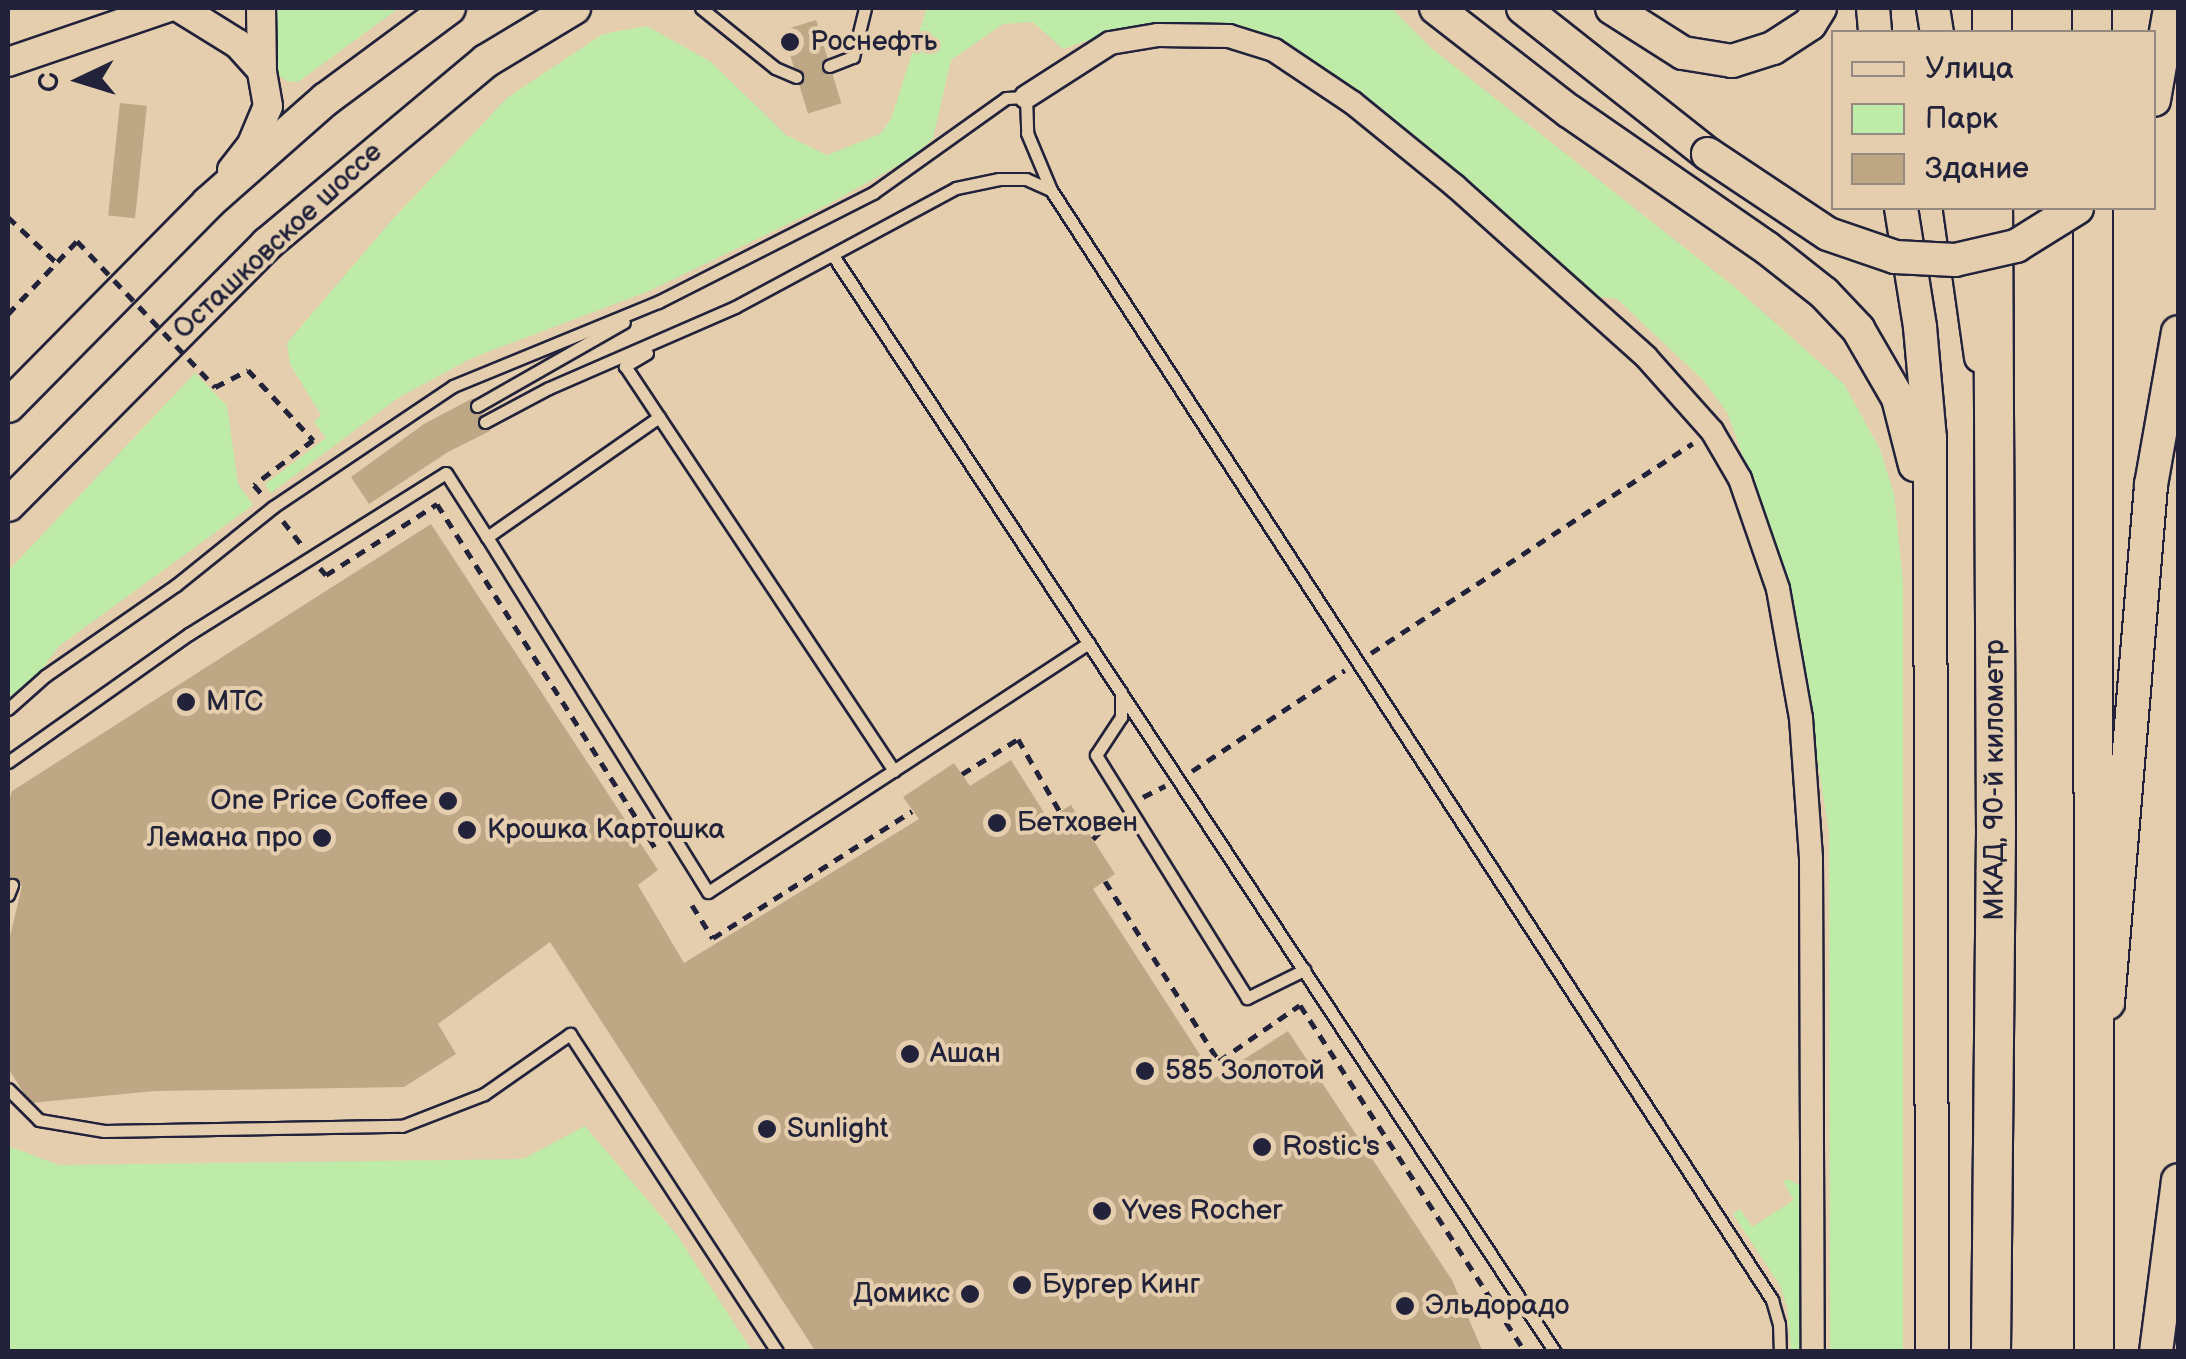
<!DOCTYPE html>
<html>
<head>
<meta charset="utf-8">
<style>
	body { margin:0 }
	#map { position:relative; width:2186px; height:1359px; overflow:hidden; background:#e4cead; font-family:"Balsamiq Sans",sans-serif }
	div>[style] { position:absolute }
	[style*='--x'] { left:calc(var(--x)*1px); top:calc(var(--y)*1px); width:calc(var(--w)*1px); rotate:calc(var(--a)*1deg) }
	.green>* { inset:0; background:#bfeba8 }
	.building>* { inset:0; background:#bea785; transform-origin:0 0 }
	.path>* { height:5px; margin-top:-2.5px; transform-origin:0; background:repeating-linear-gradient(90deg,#22223b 0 10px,transparent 0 18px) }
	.roads { filter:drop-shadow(2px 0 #22223b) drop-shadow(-2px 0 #22223b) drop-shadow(0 2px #22223b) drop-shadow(0 -2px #22223b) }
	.service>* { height:11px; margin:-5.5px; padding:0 5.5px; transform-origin:5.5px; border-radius:5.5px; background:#e4cead }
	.minor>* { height:22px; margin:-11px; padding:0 11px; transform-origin:11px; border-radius:11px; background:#e4cead }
	.tertiary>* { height:28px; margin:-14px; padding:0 14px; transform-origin:14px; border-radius:14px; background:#e4cead }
	.secondary>* { height:32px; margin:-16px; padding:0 16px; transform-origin:16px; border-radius:16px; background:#e4cead }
	.trunk>* { height:38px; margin:-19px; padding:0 19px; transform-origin:19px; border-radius:19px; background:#e4cead }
	.path-bridge>* { height:5px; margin-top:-2.5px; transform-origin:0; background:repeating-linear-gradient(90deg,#22223b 0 10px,transparent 0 18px) }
	.bridges { filter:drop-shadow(2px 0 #22223b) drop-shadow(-2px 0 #22223b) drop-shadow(0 2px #22223b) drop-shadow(0 -2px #22223b) }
	.secondary-bridge>* { height:32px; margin:-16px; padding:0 16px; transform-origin:16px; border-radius:16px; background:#e4cead }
	.dots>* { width:28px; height:28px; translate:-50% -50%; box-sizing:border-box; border:5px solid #e4cead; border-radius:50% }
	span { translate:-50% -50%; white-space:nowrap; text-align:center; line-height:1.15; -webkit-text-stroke:8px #e4cead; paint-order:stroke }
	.poi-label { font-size:28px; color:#22223b }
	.left { translate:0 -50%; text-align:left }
	.right { translate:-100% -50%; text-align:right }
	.street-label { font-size:28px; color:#22223b }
	.frame { position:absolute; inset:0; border:10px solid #22223b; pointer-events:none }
	.legend { position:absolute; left:1831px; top:30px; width:325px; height:180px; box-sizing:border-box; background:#e4cead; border:2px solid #96897f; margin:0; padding:12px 18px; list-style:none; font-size:30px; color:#22223b }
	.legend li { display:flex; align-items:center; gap:20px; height:50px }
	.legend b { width:50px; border:2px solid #96897f }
	.north { position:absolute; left:30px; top:30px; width:100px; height:100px; -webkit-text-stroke:8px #e4cead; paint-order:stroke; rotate:266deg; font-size:28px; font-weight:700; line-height:40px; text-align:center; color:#22223b }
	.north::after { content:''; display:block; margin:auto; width:35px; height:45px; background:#22223b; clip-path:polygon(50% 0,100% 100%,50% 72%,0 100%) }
</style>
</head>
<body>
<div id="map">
	<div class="green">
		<div style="clip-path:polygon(280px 8px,399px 8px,298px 82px,286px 81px,278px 74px,270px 48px,270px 27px)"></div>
		<div style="clip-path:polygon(927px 8px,1391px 8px,1430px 47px,1737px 289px,1844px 384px,1880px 449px,1894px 494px,1903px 582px,1903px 1351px,1830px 1351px,1829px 831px,1809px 710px,1751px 479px,1727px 412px,1703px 380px,1617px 299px,1587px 295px,1423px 143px,1324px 70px,1265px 37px,1218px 24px,1169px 23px,1103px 35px,1063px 49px,1033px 22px,1003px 24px,951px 60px,933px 138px,913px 157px,827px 205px,649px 291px,472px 358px,398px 398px,271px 493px,265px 484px,326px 438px,314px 422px,321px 415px,290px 364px,287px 343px,392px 220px,507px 98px,603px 34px,647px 26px,711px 62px,786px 135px,827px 155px,880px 134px,891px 119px)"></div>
		<div style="clip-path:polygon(195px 373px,227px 406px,238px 484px,253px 505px,59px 646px,36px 678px,8px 698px,8px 571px)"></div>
		<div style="clip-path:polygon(585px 1126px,677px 1235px,752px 1351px,8px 1351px,8px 1146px,59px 1165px,523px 1159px)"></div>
		<div style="clip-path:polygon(1787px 1179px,1800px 1185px,1801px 1351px,1791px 1351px,1787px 1306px,1779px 1284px,1733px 1214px,1740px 1209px,1752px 1227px,1794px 1200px,1783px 1182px)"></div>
	</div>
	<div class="building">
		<div style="left:816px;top:20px;width:87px;height:35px;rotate:73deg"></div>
		<div style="left:120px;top:103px;width:27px;height:113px;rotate:6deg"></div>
		<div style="clip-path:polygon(473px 398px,490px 431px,448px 452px,369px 504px,351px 477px,424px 424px)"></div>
		<div style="clip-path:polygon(431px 524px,658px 870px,638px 885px,684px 963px,919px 819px,903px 797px,954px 763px,970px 786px,1011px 760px,1048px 819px,1071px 805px,1115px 874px,1093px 889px,1215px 1078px,1288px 1031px,1452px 1280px,1483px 1352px,816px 1352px,550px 942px,438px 1024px,456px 1054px,404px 1087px,155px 1091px,30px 1103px,8px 1068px,8px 945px,22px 886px,8px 884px,8px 806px,12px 791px)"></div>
	</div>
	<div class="path">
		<div style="--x:8;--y:217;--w:67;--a:43.2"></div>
		<div style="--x:8;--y:314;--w:100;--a:-46.6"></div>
		<div style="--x:215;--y:387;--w:37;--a:-27"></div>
		<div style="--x:248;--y:370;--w:96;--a:47.1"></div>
		<div style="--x:313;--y:440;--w:74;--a:142.7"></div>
		<div style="--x:254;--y:485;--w:11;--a:49"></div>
		<div style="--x:283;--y:521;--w:29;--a:52"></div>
		<div style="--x:320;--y:568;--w:9;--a:49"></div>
		<div style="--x:326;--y:575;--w:132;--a:-32.6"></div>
		<div style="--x:437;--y:504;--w:409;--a:57.6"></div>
		<div style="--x:1371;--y:653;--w:384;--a:-33.1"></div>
		<div style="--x:1192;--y:771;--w:183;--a:-33.4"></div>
		<div style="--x:962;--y:774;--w:66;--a:-32"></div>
		<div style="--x:1018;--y:739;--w:84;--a:60.1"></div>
		<div style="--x:1143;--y:797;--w:25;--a:-27"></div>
		<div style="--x:1093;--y:839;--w:30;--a:-45"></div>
		<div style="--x:1105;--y:881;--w:213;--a:57.7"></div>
		<div style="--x:1219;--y:1061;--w:98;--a:-34.7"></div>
		<div style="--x:1300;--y:1005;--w:414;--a:57"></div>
		<div style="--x:692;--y:905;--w:39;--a:58"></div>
		<div style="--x:713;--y:938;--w:236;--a:-32.5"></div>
	</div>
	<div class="roads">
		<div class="service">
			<div style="--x:701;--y:8;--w:95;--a:39"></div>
			<div style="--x:775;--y:68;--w:23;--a:23"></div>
			<div style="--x:829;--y:66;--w:26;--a:-21"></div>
			<div style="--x:853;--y:57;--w:50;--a:-76.2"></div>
			<div style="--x:834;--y:257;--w:1311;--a:56.64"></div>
			<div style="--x:647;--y:353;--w:26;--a:149"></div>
			<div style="--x:625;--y:366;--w:486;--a:56.4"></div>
			<div style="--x:477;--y:406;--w:169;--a:-29.7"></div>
			<div style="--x:659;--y:417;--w:210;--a:145.1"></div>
			<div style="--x:487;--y:537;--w:418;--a:58.1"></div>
			<div style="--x:708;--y:892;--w:455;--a:-33.2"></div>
			<div style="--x:485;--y:422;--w:72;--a:-28"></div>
			<div style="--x:549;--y:388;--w:203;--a:-23.5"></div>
			<div style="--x:735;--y:307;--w:251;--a:-28.3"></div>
			<div style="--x:956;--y:188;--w:44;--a:-11.8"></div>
			<div style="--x:999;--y:179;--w:27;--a:0"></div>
			<div style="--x:1026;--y:179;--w:27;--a:24"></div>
			<div style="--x:1121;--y:692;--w:25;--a:90"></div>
			<div style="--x:1121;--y:717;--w:45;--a:123.3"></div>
			<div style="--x:1096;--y:755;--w:286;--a:58.1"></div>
			<div style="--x:1247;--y:998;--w:64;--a:-26.2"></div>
			<div style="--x:8;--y:709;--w:50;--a:-41.7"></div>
			<div style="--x:45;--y:676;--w:160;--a:-34.8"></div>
			<div style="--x:176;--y:585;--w:124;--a:-38.8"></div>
			<div style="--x:273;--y:507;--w:217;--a:-33.9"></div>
			<div style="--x:453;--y:386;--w:222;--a:-22.3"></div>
			<div style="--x:658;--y:302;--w:241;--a:-26.9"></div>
			<div style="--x:873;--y:193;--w:163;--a:-35.5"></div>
			<div style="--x:1006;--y:98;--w:20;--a:-3"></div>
			<div style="--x:1026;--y:97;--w:36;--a:88"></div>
			<div style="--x:1027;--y:133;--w:62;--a:67.2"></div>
			<div style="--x:1051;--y:190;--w:1324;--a:56.99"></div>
			<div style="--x:1772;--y:1300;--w:25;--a:74"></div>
			<div style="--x:1779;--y:1324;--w:28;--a:88"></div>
			<div style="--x:8;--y:762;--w:222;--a:-35.3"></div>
			<div style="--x:189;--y:634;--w:303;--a:-32.1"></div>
			<div style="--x:446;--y:473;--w:76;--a:57.4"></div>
			<div style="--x:8;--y:895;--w:11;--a:-68"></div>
			<div style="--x:8;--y:1089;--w:44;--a:45"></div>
			<div style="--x:39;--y:1120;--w:66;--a:9.6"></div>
			<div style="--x:104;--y:1131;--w:298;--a:-1"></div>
			<div style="--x:402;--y:1126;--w:88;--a:-21.3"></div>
			<div style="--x:484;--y:1094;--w:105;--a:-34.9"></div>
			<div style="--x:570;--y:1034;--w:379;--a:56.9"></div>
		</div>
		<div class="minor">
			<div style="--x:1026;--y:97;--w:100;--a:-32.7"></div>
			<div style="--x:1110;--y:43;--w:49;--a:-9.5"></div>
			<div style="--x:1158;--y:35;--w:71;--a:0.8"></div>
			<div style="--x:1229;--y:36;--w:47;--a:17.3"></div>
			<div style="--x:1274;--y:50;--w:95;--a:33.9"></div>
			<div style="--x:1353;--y:103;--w:132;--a:39.1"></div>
			<div style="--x:1455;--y:186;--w:256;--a:41.8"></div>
			<div style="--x:1646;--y:357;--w:99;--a:48.3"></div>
			<div style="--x:1712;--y:431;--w:56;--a:59.7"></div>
			<div style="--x:1740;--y:479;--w:116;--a:70.9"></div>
			<div style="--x:1778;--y:589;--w:131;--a:79.9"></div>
			<div style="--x:1801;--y:718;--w:141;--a:85.9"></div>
			<div style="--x:1811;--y:859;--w:493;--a:89.8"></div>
		</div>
		<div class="tertiary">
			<div style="--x:180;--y:8;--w:68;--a:31.8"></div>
			<div style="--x:238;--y:44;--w:36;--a:48"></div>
			<div style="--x:8;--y:62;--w:168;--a:-18.8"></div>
			<div style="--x:232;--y:170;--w:33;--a:-52"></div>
			<div style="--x:252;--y:144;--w:41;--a:-67.2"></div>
			<div style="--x:268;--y:106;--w:36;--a:-100"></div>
			<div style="--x:262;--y:71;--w:63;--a:-90.9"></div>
		</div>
		<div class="secondary">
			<div style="--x:1436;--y:8;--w:168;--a:37.8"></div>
			<div style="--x:1569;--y:111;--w:241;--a:34.7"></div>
			<div style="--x:1767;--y:248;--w:73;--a:38.3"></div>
			<div style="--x:1824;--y:293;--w:50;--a:46.6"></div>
			<div style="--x:1858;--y:329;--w:80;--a:59.9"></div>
			<div style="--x:1898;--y:398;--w:69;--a:75.8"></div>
			<div style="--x:1523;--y:8;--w:236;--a:38.3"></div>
			<div style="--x:1612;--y:8;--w:84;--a:32.4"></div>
			<div style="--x:1683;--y:53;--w:50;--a:9.3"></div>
			<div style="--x:1732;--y:61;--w:43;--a:-17.6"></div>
			<div style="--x:1773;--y:48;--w:44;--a:-33"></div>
			<div style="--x:1810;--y:24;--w:19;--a:-58"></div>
			<div style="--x:1873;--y:8;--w:24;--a:85"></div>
			<div style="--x:1933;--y:8;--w:24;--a:81"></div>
			<div style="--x:2154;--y:100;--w:93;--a:-80.1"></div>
			<div style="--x:1901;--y:208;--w:121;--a:80.9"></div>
			<div style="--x:1920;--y:327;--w:111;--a:84.9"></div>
			<div style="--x:1930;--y:438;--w:914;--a:89.87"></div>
			<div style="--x:1960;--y:208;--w:150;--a:82"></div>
			<div style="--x:8;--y:406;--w:285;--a:-45.4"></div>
			<div style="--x:208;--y:203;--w:157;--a:-41.4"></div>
			<div style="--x:326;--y:99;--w:153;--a:-36.5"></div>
			<div style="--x:8;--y:505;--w:368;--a:-45.2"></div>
			<div style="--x:267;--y:244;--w:285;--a:-39.9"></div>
			<div style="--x:486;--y:61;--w:103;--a:-31.1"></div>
			<div style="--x:2108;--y:1003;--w:520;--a:-85.25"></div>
			<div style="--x:2151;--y:485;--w:155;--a:-80"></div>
			<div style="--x:2156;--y:1352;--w:173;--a:-82.7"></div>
		</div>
		<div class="trunk">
			<div style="--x:1992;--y:8;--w:24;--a:90"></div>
			<div style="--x:2092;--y:8;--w:24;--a:90"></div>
			<div style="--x:2093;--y:208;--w:1144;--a:89.95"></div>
			<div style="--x:1991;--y:1352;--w:518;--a:-89.45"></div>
			<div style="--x:1996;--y:834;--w:626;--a:-90.27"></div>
		</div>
	</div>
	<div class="path-bridge">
		<div style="--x:77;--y:241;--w:201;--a:46.6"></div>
	</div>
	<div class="bridges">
		<div class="secondary-bridge">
			<div style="--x:1708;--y:154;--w:144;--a:33.7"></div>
			<div style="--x:1828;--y:234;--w:71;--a:18.9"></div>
			<div style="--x:1895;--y:257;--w:60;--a:2.9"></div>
			<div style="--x:1955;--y:260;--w:63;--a:-12.9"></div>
			<div style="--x:2016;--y:246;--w:72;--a:-31.9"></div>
		</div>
	</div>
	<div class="dots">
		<div style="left:790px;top:42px;background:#22223b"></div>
		<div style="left:186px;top:702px;background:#22223b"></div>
		<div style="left:448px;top:801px;background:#22223b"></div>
		<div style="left:997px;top:823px;background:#22223b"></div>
		<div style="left:467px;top:830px;background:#22223b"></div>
		<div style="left:322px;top:838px;background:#22223b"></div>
		<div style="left:910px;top:1054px;background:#22223b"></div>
		<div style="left:1145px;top:1071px;background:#22223b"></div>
		<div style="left:767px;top:1129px;background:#22223b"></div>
		<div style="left:1262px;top:1147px;background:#22223b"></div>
		<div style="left:1102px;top:1211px;background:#22223b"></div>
		<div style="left:1022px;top:1285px;background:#22223b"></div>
		<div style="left:970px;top:1294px;background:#22223b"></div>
		<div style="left:1405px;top:1306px;background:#22223b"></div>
	</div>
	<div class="poi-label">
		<span class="left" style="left:810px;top:42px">Роснефть</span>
		<span class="left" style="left:206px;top:702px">МТС</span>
		<span class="right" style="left:428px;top:801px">One Price Coffee</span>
		<span class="left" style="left:1017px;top:823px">Бетховен</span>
		<span class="left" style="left:487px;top:830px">Крошка Картошка</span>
		<span class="right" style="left:302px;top:838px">Лемана про</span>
		<span class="left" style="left:930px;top:1054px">Ашан</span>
		<span class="left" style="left:1165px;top:1071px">585 Золотой</span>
		<span class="left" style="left:787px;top:1129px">Sunlight</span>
		<span class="left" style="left:1282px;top:1147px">Rostic's</span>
		<span class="left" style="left:1122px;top:1211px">Yves Rocher</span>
		<span class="left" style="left:1042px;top:1285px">Бургер Кинг</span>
		<span class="right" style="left:950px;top:1294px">Домикс</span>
		<span class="left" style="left:1425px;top:1306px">Эльдорадо</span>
	</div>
	<div class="street-label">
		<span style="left:278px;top:241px;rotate:-43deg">Осташковское шоссе</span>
		<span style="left:1995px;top:780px;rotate:-90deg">МКАД, 90-й километр</span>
	</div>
	<div class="frame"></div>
	<ul class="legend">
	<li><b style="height:12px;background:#e4cead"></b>Улица</li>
	<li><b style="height:28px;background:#bfeba8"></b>Парк</li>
	<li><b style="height:28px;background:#bea785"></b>Здание</li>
	</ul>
	<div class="north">С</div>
</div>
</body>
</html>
